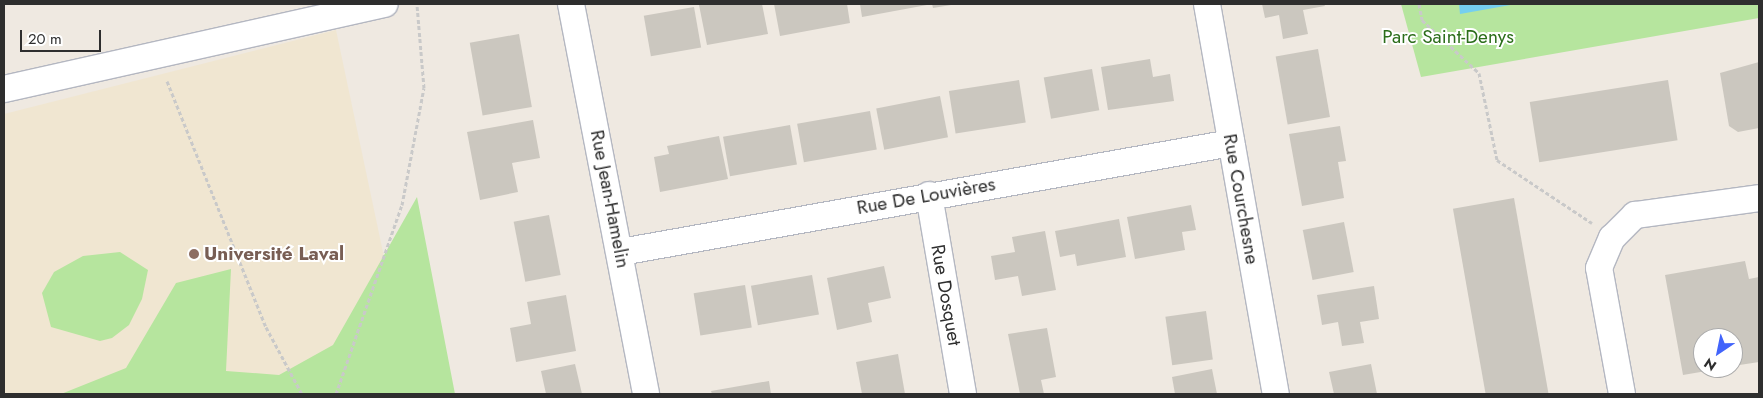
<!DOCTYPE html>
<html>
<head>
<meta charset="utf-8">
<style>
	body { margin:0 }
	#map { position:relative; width:1763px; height:398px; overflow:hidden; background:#efe9e1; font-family:Jost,sans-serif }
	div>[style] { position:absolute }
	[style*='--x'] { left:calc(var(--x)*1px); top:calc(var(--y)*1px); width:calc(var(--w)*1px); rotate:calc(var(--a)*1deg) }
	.education>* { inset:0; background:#f0e6d1 }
	.green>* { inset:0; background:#b6e59e }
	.water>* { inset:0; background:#75cff0 }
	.building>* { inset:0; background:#cbc7bf; transform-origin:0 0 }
	.path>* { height:3px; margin-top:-1.5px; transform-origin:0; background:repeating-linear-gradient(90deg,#c9c9c9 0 4px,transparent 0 6.5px) }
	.roads { filter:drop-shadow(1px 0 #b4b7c1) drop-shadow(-1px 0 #b4b7c1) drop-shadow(0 1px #b4b7c1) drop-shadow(0 -1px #b4b7c1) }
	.street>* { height:26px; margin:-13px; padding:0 13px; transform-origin:13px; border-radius:13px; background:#fff }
	.dots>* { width:14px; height:14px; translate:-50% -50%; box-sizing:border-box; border:2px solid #fff; border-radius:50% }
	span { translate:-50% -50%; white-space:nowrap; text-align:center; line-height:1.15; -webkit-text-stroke:4px #fff; paint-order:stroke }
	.park-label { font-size:19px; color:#2c6e1b }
	.street-label { font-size:19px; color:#2e2e2e }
	.education-label { font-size:19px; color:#785e54; font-weight:700 }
	.left { translate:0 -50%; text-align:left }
	.frame { position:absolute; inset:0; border:5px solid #2e2e2e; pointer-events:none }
	.north { position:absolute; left:1693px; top:328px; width:50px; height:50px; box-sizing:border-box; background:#fff; border:1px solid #ababab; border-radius:50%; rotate:214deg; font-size:14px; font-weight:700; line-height:20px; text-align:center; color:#2e2e2e }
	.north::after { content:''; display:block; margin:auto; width:18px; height:22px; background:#4264fb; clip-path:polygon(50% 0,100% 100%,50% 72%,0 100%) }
	.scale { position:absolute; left:20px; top:30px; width:81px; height:22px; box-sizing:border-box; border:2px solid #2e2e2e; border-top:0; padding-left:6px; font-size:15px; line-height:18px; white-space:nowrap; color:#2e2e2e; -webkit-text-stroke:4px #fff; paint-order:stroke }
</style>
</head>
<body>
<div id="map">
	<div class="education">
		<div style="clip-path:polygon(336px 30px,413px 394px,4px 394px,4px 114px)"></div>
	</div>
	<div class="green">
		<div style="clip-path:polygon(1401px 4px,1759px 4px,1759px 18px,1421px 77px)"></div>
		<div style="clip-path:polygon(417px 197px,455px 394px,61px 394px,126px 368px,176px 283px,231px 269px,226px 371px,279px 375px,333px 345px)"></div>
		<div style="clip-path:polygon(120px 252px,148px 270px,142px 299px,129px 325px,112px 338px,100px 341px,51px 327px,42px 293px,54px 272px,83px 256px)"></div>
	</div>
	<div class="water">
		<div style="clip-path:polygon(1459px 4px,1516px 4px,1460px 14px)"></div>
	</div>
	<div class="building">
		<div style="clip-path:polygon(762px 4px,768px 34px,707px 45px,699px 5px)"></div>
		<div style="clip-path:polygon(774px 4px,847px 4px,850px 23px,780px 36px)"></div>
		<div style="clip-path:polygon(860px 4px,927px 4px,927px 5px,862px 17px)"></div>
		<div style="clip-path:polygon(932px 4px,951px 4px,951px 5px,933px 8px)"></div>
		<div style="clip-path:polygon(1262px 4px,1324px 4px,1325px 6px,1303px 10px,1308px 34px,1283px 39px,1279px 15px,1265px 18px)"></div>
		<div style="left:694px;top:7px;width:41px;height:51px;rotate:80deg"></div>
		<div style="left:519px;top:34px;width:74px;height:50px;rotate:80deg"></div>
		<div style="left:1318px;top:49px;width:69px;height:43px;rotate:80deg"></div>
		<div style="clip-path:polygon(1150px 59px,1153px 77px,1170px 74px,1174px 101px,1108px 110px,1101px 67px)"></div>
		<div style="clip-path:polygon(1759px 62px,1759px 128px,1738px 132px,1729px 126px,1720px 73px)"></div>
		<div style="left:1092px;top:69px;width:42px;height:49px;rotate:80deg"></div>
		<div style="left:1019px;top:80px;width:43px;height:71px;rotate:81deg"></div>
		<div style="left:1668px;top:80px;width:61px;height:140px;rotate:81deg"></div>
		<div style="left:940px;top:96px;width:42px;height:65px;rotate:79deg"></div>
		<div style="left:870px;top:111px;width:39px;height:74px;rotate:80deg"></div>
		<div style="clip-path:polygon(533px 120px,540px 158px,512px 163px,518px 192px,480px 200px,467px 132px)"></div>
		<div style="left:790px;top:125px;width:40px;height:68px;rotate:80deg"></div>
		<div style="clip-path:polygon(1340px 126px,1346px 161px,1338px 162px,1344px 198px,1302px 206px,1289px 134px)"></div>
		<div style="clip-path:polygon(719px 136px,728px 179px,660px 192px,654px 157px,669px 154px,667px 146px)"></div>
		<div style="left:1514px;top:198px;width:199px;height:62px;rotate:80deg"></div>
		<div style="clip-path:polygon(1191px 205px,1196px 230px,1182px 232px,1185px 250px,1135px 259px,1127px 217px)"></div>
		<div style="left:549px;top:215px;width:61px;height:36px;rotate:79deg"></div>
		<div style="clip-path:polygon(1119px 219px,1126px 257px,1077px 266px,1075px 254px,1060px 257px,1055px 231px)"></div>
		<div style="left:1344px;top:222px;width:51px;height:42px;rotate:79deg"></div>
		<div style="clip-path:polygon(1045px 231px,1056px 290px,1022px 296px,1018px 276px,995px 280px,991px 256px,1015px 252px,1012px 237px)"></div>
		<div style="clip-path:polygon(1745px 261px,1749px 279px,1759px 277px,1759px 362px,1733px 366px,1733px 338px,1703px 338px,1703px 368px,1718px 369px,1683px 375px,1665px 275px)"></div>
		<div style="clip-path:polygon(884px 266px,891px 298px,868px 303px,872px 322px,837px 330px,827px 278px)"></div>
		<div style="left:812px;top:275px;width:40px;height:62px;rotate:80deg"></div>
		<div style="left:745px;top:285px;width:43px;height:52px;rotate:81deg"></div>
		<div style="clip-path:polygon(1374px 286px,1379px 319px,1360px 322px,1364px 343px,1342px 346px,1338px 322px,1322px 325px,1317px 295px)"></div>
		<div style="clip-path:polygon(566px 295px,576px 351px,516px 362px,510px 328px,531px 324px,527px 302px)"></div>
		<div style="left:1206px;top:311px;width:49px;height:41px;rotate:82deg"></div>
		<div style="clip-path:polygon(1047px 328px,1056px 377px,1041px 380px,1044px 394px,1020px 394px,1008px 334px)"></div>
		<div style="clip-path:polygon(898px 354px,905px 394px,862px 394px,856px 362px)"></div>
		<div style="clip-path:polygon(575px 364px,582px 394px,546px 394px,541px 371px)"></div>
		<div style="clip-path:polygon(1371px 364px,1377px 394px,1334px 394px,1329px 372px)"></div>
		<div style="clip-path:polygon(1212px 369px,1217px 394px,1175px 394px,1172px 377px)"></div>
		<div style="clip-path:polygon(769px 381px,771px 394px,712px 394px,711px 391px)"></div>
	</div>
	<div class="path">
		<div style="--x:1419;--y:4;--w:16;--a:79"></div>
		<div style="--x:1422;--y:20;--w:78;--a:42.9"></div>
		<div style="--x:1479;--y:73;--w:89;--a:78.3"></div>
		<div style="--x:1497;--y:160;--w:114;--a:33.6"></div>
		<div style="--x:167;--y:81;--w:265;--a:68.1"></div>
		<div style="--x:266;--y:327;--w:76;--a:61.8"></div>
		<div style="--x:336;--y:394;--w:200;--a:-70.8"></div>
		<div style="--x:402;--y:205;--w:119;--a:-79.4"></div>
		<div style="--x:424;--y:88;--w:84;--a:-94.8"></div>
	</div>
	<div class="roads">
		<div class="street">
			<div style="--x:571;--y:4;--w:397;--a:79.1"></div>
			<div style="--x:1207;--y:4;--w:396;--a:80"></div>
			<div style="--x:4;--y:89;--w:390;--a:-12.6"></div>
			<div style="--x:929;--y:195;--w:202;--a:80.3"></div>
			<div style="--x:621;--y:252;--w:620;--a:-10.13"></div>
			<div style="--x:1622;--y:394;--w:128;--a:-100.3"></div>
			<div style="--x:1599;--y:268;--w:33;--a:-67"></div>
			<div style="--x:1612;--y:238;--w:33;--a:-45"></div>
			<div style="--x:1635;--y:215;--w:125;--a:-7.8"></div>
		</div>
	</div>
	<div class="dots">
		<div style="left:194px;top:254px;background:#8d6e63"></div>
	</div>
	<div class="park-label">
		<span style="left:1448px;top:37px">Parc Saint-Denys</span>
	</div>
	<div class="street-label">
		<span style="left:926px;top:196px;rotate:-10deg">Rue De Louvières</span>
		<span style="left:610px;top:199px;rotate:79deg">Rue Jean-Hamelin</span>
		<span style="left:1241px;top:199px;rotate:80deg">Rue Courchesne</span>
		<span style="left:946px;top:295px;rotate:80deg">Rue Dosquet</span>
	</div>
	<div class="education-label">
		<span class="left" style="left:204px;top:254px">Université Laval</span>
	</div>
	<div class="frame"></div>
	<div class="north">N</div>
	<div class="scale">20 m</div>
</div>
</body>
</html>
